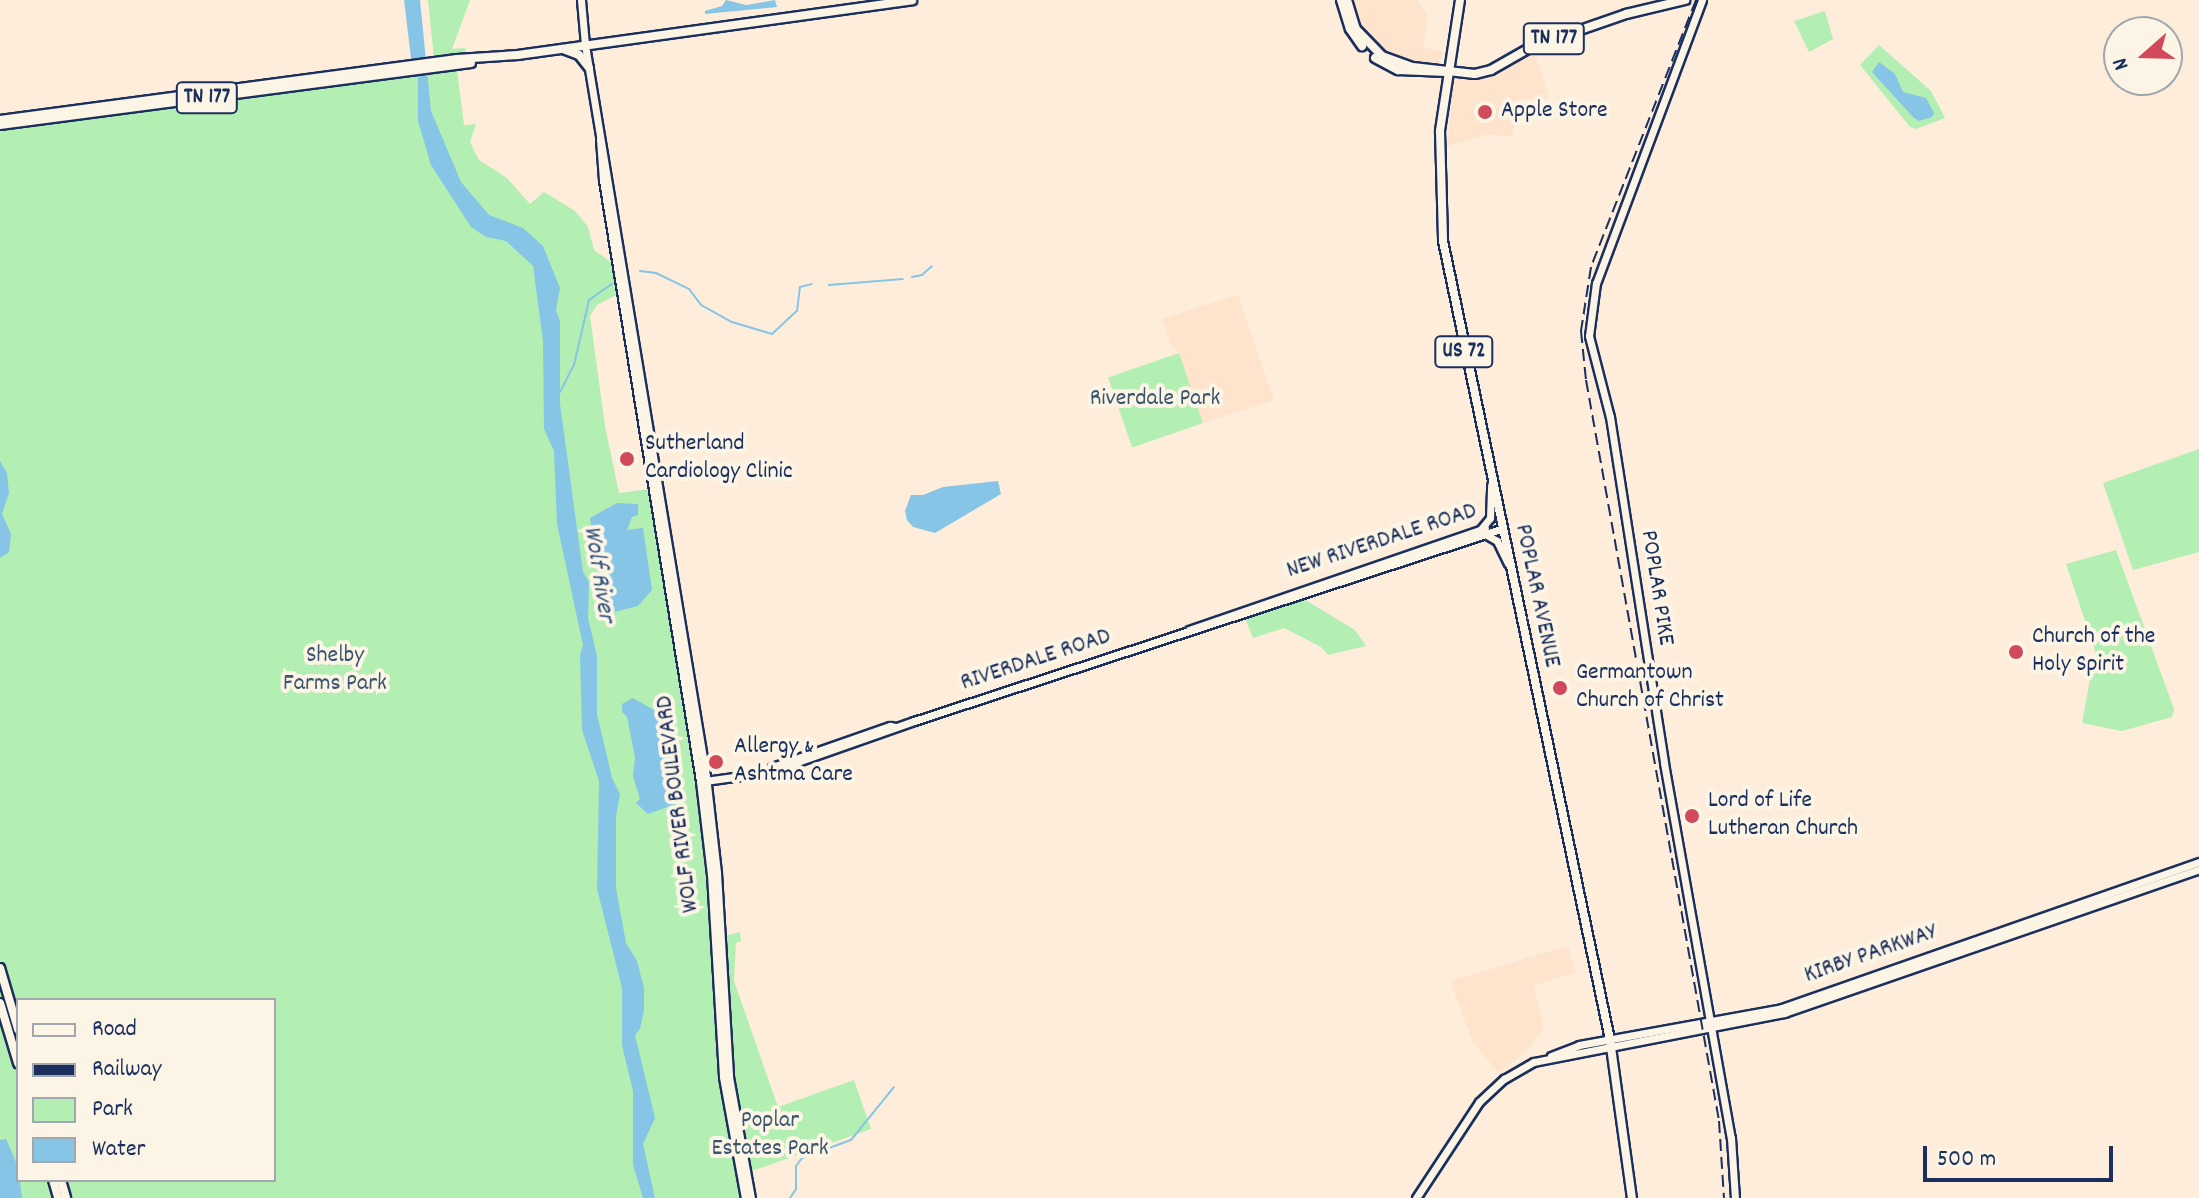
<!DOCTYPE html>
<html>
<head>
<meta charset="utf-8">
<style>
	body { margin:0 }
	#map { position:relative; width:2199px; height:1198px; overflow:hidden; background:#fdedda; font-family:Dekko,sans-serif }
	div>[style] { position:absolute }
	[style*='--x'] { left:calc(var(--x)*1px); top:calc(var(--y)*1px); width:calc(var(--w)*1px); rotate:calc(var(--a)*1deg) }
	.built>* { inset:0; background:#fee3cd }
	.green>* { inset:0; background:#b3eeb3; transform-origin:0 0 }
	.water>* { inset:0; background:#86c5e6 }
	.stream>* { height:2px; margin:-1px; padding:0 1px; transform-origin:1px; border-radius:1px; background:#86c5e6 }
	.roads { filter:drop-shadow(2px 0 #1b2f5e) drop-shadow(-2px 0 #1b2f5e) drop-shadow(0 2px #1b2f5e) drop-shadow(0 -2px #1b2f5e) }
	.secondary>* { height:7px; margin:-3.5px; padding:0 3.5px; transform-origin:3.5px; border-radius:3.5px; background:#fcf5e5 }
	.primary>* { height:8px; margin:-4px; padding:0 4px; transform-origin:4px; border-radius:4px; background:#fcf5e5 }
	.rail>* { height:2px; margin-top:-1px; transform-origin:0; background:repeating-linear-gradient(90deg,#1b2f5e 0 12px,transparent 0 18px) }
	.dots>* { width:22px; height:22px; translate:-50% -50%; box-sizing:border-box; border:4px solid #fcf5e5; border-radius:50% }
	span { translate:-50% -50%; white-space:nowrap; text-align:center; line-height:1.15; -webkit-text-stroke:8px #fcf5e5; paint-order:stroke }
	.shield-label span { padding:2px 6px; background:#fcf5e5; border:2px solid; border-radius:6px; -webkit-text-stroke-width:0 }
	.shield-label { font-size:22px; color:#1b2f5e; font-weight:700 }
	.poi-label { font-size:24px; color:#1b2f5e }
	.left { translate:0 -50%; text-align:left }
	.park-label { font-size:24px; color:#39556f }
	.street-label { font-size:24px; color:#1b2f5e }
	.water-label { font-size:26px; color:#365480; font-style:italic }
	.legend { position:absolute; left:16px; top:998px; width:260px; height:184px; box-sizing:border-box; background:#fcf5e5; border:2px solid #a2a6af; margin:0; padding:10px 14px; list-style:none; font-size:24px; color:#1b2f5e }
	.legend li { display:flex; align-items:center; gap:16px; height:40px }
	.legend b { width:40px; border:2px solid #a2a6af }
	.north { position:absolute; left:2103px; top:16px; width:80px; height:80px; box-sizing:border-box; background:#fcf5e5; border:2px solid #a2a6af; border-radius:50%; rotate:250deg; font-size:22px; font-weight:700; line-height:32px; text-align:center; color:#1b2f5e }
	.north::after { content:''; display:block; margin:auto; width:28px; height:36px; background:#d1495b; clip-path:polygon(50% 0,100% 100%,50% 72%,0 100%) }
	.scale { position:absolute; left:1923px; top:1146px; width:190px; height:36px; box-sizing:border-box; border:4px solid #1b2f5e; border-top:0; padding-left:10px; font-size:24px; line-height:28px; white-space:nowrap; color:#1b2f5e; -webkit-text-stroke:6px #fcf5e5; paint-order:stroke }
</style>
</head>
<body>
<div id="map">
	<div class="built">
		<div style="clip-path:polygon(1350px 0,1417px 0,1428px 14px,1423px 47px,1442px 52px,1439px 64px,1405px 61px,1381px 51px,1358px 26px)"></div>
		<div style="clip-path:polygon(1534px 52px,1549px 97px,1519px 100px,1519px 113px,1511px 137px,1488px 134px,1447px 146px,1454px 78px,1489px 76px)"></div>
		<div style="clip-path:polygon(1238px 295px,1274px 400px,1203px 423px,1179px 352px,1171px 345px,1162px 319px)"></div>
		<div style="clip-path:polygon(1568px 946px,1576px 972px,1534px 986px,1543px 1025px,1541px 1033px,1523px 1054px,1498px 1072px,1473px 1042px,1450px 981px)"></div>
	</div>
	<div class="green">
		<div style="clip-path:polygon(428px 0,470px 0,452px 49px,465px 48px,466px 54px,434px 58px)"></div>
		<div style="clip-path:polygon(1825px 11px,1833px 39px,1809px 52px,1794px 21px)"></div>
		<div style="clip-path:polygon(1879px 45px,1931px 91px,1945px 118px,1916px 129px,1910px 127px,1860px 65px)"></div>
		<div style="clip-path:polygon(evenodd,457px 70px,464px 125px,476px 124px,470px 142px,479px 160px,507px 178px,530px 204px,544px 192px,575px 211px,588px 227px,594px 250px,611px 262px,618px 294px,597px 305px,590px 316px,605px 426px,619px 493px,650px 489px,682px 702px,695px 765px,709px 882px,718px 1058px,727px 1129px,742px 1198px,0 1198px,0 129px,457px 70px,18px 1000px,274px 1000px,274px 1180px,18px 1180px,18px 1000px)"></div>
		<div style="left:1179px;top:353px;width:74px;height:75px;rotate:71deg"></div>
		<div style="clip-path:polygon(2199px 449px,2199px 552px,2133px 570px,2103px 483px)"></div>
		<div style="clip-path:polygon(2116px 550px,2174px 709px,2172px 717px,2122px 731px,2082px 723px,2090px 679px,2100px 666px,2066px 564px)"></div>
		<div style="clip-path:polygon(1302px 598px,1355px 630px,1366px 646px,1328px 655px,1321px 647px,1284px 628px,1253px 638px,1244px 616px)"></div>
		<div style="clip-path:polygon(740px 932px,741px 941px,736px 943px,734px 981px,778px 1107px,854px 1080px,871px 1129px,749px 1172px,733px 1079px,724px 936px)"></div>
	</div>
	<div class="water">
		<div style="clip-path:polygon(404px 0,420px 0,431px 111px,461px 182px,489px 215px,523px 228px,543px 246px,560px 288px,556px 310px,560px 321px,560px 404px,583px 572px,589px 582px,588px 618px,597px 656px,597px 714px,612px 778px,620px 794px,616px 816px,616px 888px,626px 943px,637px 961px,644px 988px,644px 1010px,640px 1029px,635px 1035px,655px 1118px,643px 1144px,655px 1198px,643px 1198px,633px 1165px,633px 1091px,622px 1045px,622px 988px,597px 889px,599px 781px,582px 730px,580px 655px,583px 645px,557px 524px,554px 451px,544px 429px,543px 341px,533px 266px,506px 241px,486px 237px,471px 227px,431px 165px,418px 121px,418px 78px,411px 58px)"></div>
		<div style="clip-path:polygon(726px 0,746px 5px,775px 0,777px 7px,705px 14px,705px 11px,722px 6px)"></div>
		<div style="clip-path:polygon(1879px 62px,1895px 74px,1903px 92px,1926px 98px,1934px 113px,1932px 117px,1919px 121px,1914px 118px,1872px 72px)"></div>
		<div style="clip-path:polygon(0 461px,7px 473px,9px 493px,2px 514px,11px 534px,9px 552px,0 558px)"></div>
		<div style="clip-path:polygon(998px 481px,1001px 494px,935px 533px,913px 527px,907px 520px,905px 511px,911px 495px,923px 495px,943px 487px)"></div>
		<div style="clip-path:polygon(617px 503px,638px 504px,638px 515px,632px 517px,627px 530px,643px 528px,652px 590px,638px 606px,610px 613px,603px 604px,590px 518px)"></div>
		<div style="clip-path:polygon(633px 698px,661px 714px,673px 728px,665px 742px,674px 762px,669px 781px,673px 785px,676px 804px,648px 814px,636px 803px,640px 799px,633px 776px,635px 757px,627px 717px,622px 712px,622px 704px)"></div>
		<div style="clip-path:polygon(6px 1139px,18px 1167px,22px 1198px,0 1198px,0 1140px)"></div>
	</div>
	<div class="stream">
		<div style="--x:640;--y:271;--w:16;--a:7"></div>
		<div style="--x:656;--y:273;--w:37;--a:26"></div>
		<div style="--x:689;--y:289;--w:20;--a:53"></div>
		<div style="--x:701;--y:305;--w:35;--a:29"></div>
		<div style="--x:732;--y:322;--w:42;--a:16.7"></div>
		<div style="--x:772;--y:334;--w:34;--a:-43"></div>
		<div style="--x:797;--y:311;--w:24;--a:-83"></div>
		<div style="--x:800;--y:287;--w:12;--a:-14"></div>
		<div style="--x:912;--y:277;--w:10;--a:-11"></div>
		<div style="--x:922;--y:275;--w:13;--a:-42"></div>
		<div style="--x:829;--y:285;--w:74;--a:-4.6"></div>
		<div style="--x:560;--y:392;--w:30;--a:-63"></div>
		<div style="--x:574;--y:365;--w:67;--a:-77"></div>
		<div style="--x:589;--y:300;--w:28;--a:-35"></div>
		<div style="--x:790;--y:1198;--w:11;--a:-56"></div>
		<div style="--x:796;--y:1189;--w:23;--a:-90"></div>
		<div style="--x:796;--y:1166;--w:10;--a:-53"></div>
		<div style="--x:802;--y:1158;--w:52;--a:-20.2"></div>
		<div style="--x:851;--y:1140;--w:68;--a:-50.9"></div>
	</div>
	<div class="roads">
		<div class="secondary">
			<div style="--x:581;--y:0;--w:45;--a:84.9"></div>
			<div style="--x:585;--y:45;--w:741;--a:80.6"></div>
			<div style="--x:706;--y:776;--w:98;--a:83.5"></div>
			<div style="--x:717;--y:873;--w:204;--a:86.6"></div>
			<div style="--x:729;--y:1077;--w:123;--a:79.7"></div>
			<div style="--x:1702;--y:0;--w:302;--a:110.5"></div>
			<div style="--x:1596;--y:283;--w:53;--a:97.5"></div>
			<div style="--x:1589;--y:336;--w:84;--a:75.5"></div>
			<div style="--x:1610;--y:417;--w:350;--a:81.1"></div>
			<div style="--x:1664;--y:763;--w:381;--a:79.9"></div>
			<div style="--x:1731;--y:1138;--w:60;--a:86.2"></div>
			<div style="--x:600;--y:139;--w:41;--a:85.8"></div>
			<div style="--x:603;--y:180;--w:609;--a:80.83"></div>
			<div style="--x:700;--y:781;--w:94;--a:83.3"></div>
			<div style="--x:711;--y:874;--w:203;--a:86.6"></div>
			<div style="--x:723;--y:1077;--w:123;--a:79.7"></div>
			<div style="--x:1481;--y:529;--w:14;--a:-51"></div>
			<div style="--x:1490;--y:518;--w:33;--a:-88"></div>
			<div style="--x:1485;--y:534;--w:14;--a:30"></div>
			<div style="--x:1497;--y:541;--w:25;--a:64"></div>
			<div style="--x:1189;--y:630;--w:313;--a:-19"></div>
			<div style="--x:772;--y:767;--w:125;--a:-19.2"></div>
			<div style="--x:890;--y:726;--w:5;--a:11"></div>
			<div style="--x:705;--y:781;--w:65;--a:-8"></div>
			<div style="--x:769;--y:772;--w:154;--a:-19.4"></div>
			<div style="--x:914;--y:721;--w:618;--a:-18.11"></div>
			<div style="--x:1551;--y:1056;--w:30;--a:-21"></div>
			<div style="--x:1579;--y:1045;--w:206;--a:-10.3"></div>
			<div style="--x:1782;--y:1008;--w:442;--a:-19.3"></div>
			<div style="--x:1416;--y:1198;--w:115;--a:-56.7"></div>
			<div style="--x:1479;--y:1102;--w:34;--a:-43"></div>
			<div style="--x:1504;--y:1079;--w:34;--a:-30"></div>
			<div style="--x:1534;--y:1062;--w:255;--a:-11.1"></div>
			<div style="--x:1784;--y:1013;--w:439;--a:-19.1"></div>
		</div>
		<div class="primary">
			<div style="--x:1341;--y:0;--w:30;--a:73"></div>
			<div style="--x:1350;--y:29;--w:21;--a:55"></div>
			<div style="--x:1347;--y:0;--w:30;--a:73"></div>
			<div style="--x:1356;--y:29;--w:37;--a:46"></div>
			<div style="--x:1382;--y:56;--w:33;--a:20"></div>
			<div style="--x:1413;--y:67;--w:62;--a:6.4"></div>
			<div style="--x:1475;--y:74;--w:16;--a:-14"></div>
			<div style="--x:1491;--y:70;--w:48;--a:-29.7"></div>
			<div style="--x:1533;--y:46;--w:28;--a:-18"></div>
			<div style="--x:1560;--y:37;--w:70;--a:-19.2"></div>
			<div style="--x:1626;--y:14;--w:61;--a:-13.3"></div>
			<div style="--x:1460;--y:0;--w:133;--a:98.7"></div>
			<div style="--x:1440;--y:131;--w:110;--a:88.4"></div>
			<div style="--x:1443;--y:241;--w:816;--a:78.19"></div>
			<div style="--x:1610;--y:1040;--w:160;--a:82.1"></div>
			<div style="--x:563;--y:49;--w:17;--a:21"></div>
			<div style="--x:579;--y:55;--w:16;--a:52"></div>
			<div style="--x:1375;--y:58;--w:26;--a:28"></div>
			<div style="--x:1398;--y:70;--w:48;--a:2.4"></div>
			<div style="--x:0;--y:120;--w:461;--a:-7.6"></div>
			<div style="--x:457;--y:59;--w:61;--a:-3.8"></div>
			<div style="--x:518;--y:55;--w:398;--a:-7.9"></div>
			<div style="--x:0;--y:125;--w:475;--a:-7.5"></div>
			<div style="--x:0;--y:968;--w:64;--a:73.6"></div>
			<div style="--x:0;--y:1003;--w:63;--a:73.3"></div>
			<div style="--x:53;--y:1180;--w:19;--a:74"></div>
			<div style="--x:61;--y:1180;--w:19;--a:74"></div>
		</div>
	</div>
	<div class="rail">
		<div style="--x:1696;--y:0;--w:287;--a:111.5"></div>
		<div style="--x:1591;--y:267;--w:65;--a:98.9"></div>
		<div style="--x:1581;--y:331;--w:49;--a:84.2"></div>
		<div style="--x:1586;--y:380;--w:753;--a:79.82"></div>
		<div style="--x:1719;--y:1121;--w:77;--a:86.3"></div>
	</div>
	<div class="dots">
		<div style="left:1485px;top:112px;background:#d1495b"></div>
		<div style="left:627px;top:459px;background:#d1495b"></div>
		<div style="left:2016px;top:652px;background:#d1495b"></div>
		<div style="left:1560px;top:688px;background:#d1495b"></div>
		<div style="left:716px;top:762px;background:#d1495b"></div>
		<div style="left:1692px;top:816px;background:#d1495b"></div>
	</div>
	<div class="shield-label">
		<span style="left:1554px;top:39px">TN 177</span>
		<span style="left:207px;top:98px">TN 177</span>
		<span style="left:1464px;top:352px">US 72</span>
	</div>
	<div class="poi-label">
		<span class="left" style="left:1501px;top:112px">Apple Store</span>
		<span class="left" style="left:645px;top:459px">Sutherland<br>Cardiology Clinic</span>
		<span class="left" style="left:2032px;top:652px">Church of the<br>Holy Spirit</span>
		<span class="left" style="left:1576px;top:688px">Germantown<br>Church of Christ</span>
		<span class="left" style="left:734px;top:762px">Allergy &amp;<br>Ashtma Care</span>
		<span class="left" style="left:1708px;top:816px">Lord of Life<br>Lutheran Church</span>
	</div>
	<div class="park-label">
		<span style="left:1155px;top:400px">Riverdale Park</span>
		<span style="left:335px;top:671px">Shelby<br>Farms Park</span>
		<span style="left:770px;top:1136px">Poplar<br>Estates Park</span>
	</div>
	<div class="street-label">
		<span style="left:1382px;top:542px;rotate:-18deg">NEW RIVERDALE ROAD</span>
		<span style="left:1656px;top:588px;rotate:81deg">POPLAR PIKE</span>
		<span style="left:1536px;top:596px;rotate:78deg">POPLAR AVENUE</span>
		<span style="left:1036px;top:661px;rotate:-18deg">RIVERDALE ROAD</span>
		<span style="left:679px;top:804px;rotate:-97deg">WOLF RIVER BOULEVARD</span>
		<span style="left:1871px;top:955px;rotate:-19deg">KIRBY PARKWAY</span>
	</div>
	<div class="water-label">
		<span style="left:598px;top:574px;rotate:81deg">Wolf River</span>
	</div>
	<ul class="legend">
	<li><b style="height:10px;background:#fcf5e5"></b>Road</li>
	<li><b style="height:10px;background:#1b2f5e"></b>Railway</li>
	<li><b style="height:22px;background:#b3eeb3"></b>Park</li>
	<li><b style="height:22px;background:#86c5e6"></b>Water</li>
	</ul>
	<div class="north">N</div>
	<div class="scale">500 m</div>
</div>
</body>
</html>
